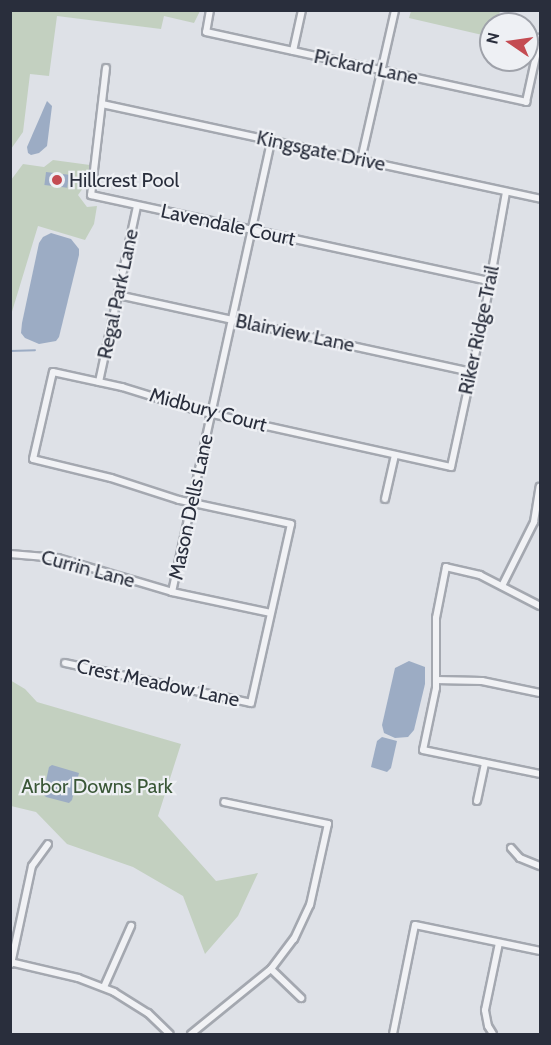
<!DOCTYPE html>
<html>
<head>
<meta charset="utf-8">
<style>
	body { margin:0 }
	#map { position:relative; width:551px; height:1045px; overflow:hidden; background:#dee1e7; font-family:Cabin,sans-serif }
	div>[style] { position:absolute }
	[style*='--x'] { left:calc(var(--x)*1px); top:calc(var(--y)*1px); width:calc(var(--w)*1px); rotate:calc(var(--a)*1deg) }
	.green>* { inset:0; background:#c3d0c0 }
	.water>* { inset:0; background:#9cacc4; transform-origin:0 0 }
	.stream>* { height:2px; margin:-1px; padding:0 1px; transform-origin:1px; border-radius:1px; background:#9cacc4 }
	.roads { filter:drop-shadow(2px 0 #a4a8b0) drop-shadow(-2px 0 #a4a8b0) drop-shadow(0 2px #a4a8b0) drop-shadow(0 -2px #a4a8b0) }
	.minor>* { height:6px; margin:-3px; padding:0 3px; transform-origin:3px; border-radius:3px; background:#f1f2f5 }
	.dots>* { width:16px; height:16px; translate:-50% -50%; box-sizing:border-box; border:3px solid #eef0f4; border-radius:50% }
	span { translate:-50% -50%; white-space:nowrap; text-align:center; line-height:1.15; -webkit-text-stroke:4.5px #eef0f4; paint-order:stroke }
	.street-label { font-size:20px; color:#292e3c }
	.poi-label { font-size:20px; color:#292e3c }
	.left { translate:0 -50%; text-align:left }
	.park-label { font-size:20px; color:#3a5737 }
	.frame { position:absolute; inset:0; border:12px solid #292e3c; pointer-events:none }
	.north { position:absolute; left:479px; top:12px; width:60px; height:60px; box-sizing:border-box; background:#eef0f4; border:2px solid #9fa2aa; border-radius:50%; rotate:283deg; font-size:16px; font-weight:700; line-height:24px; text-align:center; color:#292e3c }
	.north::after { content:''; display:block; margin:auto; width:21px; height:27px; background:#c44b52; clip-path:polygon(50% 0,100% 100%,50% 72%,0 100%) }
</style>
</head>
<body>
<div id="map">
	<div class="green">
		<div style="clip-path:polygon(11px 10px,200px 10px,200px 11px,194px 23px,164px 16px,161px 29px,57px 16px,49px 76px,30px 74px,23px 132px,11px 149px)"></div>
		<div style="clip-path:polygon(411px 11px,411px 10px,500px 11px,497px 24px,491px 24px,491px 37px,409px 18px)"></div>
		<div style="clip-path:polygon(53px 160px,90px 165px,88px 181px,78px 195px,87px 207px,97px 206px,94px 224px,85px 240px,38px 226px,11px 315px,11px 180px,23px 164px,44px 167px)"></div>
		<div style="clip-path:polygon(10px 680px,25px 689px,37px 702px,181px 744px,158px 816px,216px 881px,258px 873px,238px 916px,205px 954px,183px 896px,133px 867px,67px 844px,36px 812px,11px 806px)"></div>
	</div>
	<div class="water">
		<div style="clip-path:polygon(47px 101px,52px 106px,47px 146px,39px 153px,31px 155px,28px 153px,27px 147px)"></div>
		<div style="left:46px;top:172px;width:23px;height:13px;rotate:7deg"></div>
		<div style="clip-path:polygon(51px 233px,71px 239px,79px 249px,79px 255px,59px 337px,56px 341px,39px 344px,25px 338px,21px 333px,22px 323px,39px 243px,43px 237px)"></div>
		<div style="clip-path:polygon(409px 661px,425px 667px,425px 684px,414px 730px,408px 737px,395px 738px,384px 733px,382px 725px,395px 668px)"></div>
		<div style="clip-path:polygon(382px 737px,397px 741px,391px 768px,387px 772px,371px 767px,377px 741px)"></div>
		<div style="clip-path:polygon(52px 765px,79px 773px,72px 800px,69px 803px,46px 797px,43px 794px,49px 767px)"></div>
	</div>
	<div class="stream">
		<div style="--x:10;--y:351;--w:25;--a:-2"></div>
	</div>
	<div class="roads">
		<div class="minor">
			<div style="--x:210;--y:10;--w:22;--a:100"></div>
			<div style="--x:206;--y:32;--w:328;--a:12.3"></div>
			<div style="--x:526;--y:102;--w:66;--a:-77.7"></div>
			<div style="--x:293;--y:51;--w:42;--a:-77.6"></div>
			<div style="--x:106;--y:68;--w:128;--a:96.7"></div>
			<div style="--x:91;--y:195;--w:408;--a:12.2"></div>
			<div style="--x:102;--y:104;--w:448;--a:12.2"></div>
			<div style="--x:361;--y:160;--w:154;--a:-77.2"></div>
			<div style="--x:118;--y:295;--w:361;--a:12.3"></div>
			<div style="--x:99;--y:382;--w:180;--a:-77.8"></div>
			<div style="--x:385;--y:499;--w:45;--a:-77.2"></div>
			<div style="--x:10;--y:554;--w:48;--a:4.8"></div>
			<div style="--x:58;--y:558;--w:119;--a:16.6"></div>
			<div style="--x:172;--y:592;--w:101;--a:12"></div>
			<div style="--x:502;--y:586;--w:72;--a:-63.4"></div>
			<div style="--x:534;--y:522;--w:36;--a:-81"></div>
			<div style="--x:172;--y:592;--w:463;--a:-77.6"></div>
			<div style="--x:540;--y:606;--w:68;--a:-152.7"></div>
			<div style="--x:480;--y:575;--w:35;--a:-167"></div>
			<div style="--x:446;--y:567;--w:52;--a:101.1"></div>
			<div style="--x:436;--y:618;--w:70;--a:90"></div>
			<div style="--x:436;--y:688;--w:63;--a:101.8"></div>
			<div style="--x:423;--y:750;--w:119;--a:11.6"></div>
			<div style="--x:65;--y:663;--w:190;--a:12.1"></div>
			<div style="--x:251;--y:703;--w:183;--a:-77.4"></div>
			<div style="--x:291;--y:524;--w:115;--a:-167.9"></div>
			<div style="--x:179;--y:500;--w:71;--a:-162.1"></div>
			<div style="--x:111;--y:478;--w:80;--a:-166.3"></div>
			<div style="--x:33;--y:459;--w:89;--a:-77.1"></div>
			<div style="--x:53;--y:372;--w:71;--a:12.3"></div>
			<div style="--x:122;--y:387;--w:85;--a:17.2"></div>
			<div style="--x:203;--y:412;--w:254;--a:12.5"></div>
			<div style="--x:451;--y:467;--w:161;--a:-77.8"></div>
			<div style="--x:485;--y:310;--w:120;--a:-79.9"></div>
			<div style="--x:436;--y:680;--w:46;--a:1.2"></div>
			<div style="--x:482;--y:681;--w:59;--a:11.7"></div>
			<div style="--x:477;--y:801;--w:39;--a:-78"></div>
			<div style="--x:511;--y:848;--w:13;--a:48"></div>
			<div style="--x:520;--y:858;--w:22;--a:22"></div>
			<div style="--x:10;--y:962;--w:70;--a:13.2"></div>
			<div style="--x:78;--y:978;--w:39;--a:21"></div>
			<div style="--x:114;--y:992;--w:40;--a:32"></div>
			<div style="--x:148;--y:1013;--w:30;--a:44"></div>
			<div style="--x:11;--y:964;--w:100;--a:-77.9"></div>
			<div style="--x:32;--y:866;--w:27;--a:-54"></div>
			<div style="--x:271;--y:969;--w:42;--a:44"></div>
			<div style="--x:104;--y:987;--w:67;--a:-66.1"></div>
			<div style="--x:191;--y:1034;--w:103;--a:-39.1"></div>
			<div style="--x:271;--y:969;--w:38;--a:-53"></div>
			<div style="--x:294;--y:939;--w:38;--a:-65"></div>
			<div style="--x:310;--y:905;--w:83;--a:-77.5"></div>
			<div style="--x:328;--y:824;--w:106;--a:-168.1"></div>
			<div style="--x:393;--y:1034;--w:111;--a:-78.6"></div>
			<div style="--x:415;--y:925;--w:128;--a:11.7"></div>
			<div style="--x:493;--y:1034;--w:9;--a:-122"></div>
			<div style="--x:488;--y:1026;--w:16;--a:-101"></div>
			<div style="--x:485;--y:1010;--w:68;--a:-78.2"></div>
		</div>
	</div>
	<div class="dots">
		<div style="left:57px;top:180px;background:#c44b52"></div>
	</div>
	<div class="street-label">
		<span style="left:366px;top:67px;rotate:12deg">Pickard Lane</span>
		<span style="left:321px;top:151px;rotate:12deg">Kingsgate Drive</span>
		<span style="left:228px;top:225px;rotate:12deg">Lavendale Court</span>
		<span style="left:118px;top:294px;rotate:-78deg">Regal Park Lane</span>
		<span style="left:479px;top:330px;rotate:-78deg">Riker Ridge Trail</span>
		<span style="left:295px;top:333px;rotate:12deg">Blairview Lane</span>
		<span style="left:208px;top:410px;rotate:15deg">Midbury Court</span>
		<span style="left:191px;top:507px;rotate:-78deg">Mason Dells Lane</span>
		<span style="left:88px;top:569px;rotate:15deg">Currin Lane</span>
		<span style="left:158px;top:683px;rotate:12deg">Crest Meadow Lane</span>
	</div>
	<div class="poi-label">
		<span class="left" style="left:69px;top:180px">Hillcrest Pool</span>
	</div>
	<div class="park-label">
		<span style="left:97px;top:786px">Arbor Downs Park</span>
	</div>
	<div class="frame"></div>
	<div class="north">N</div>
</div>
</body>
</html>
